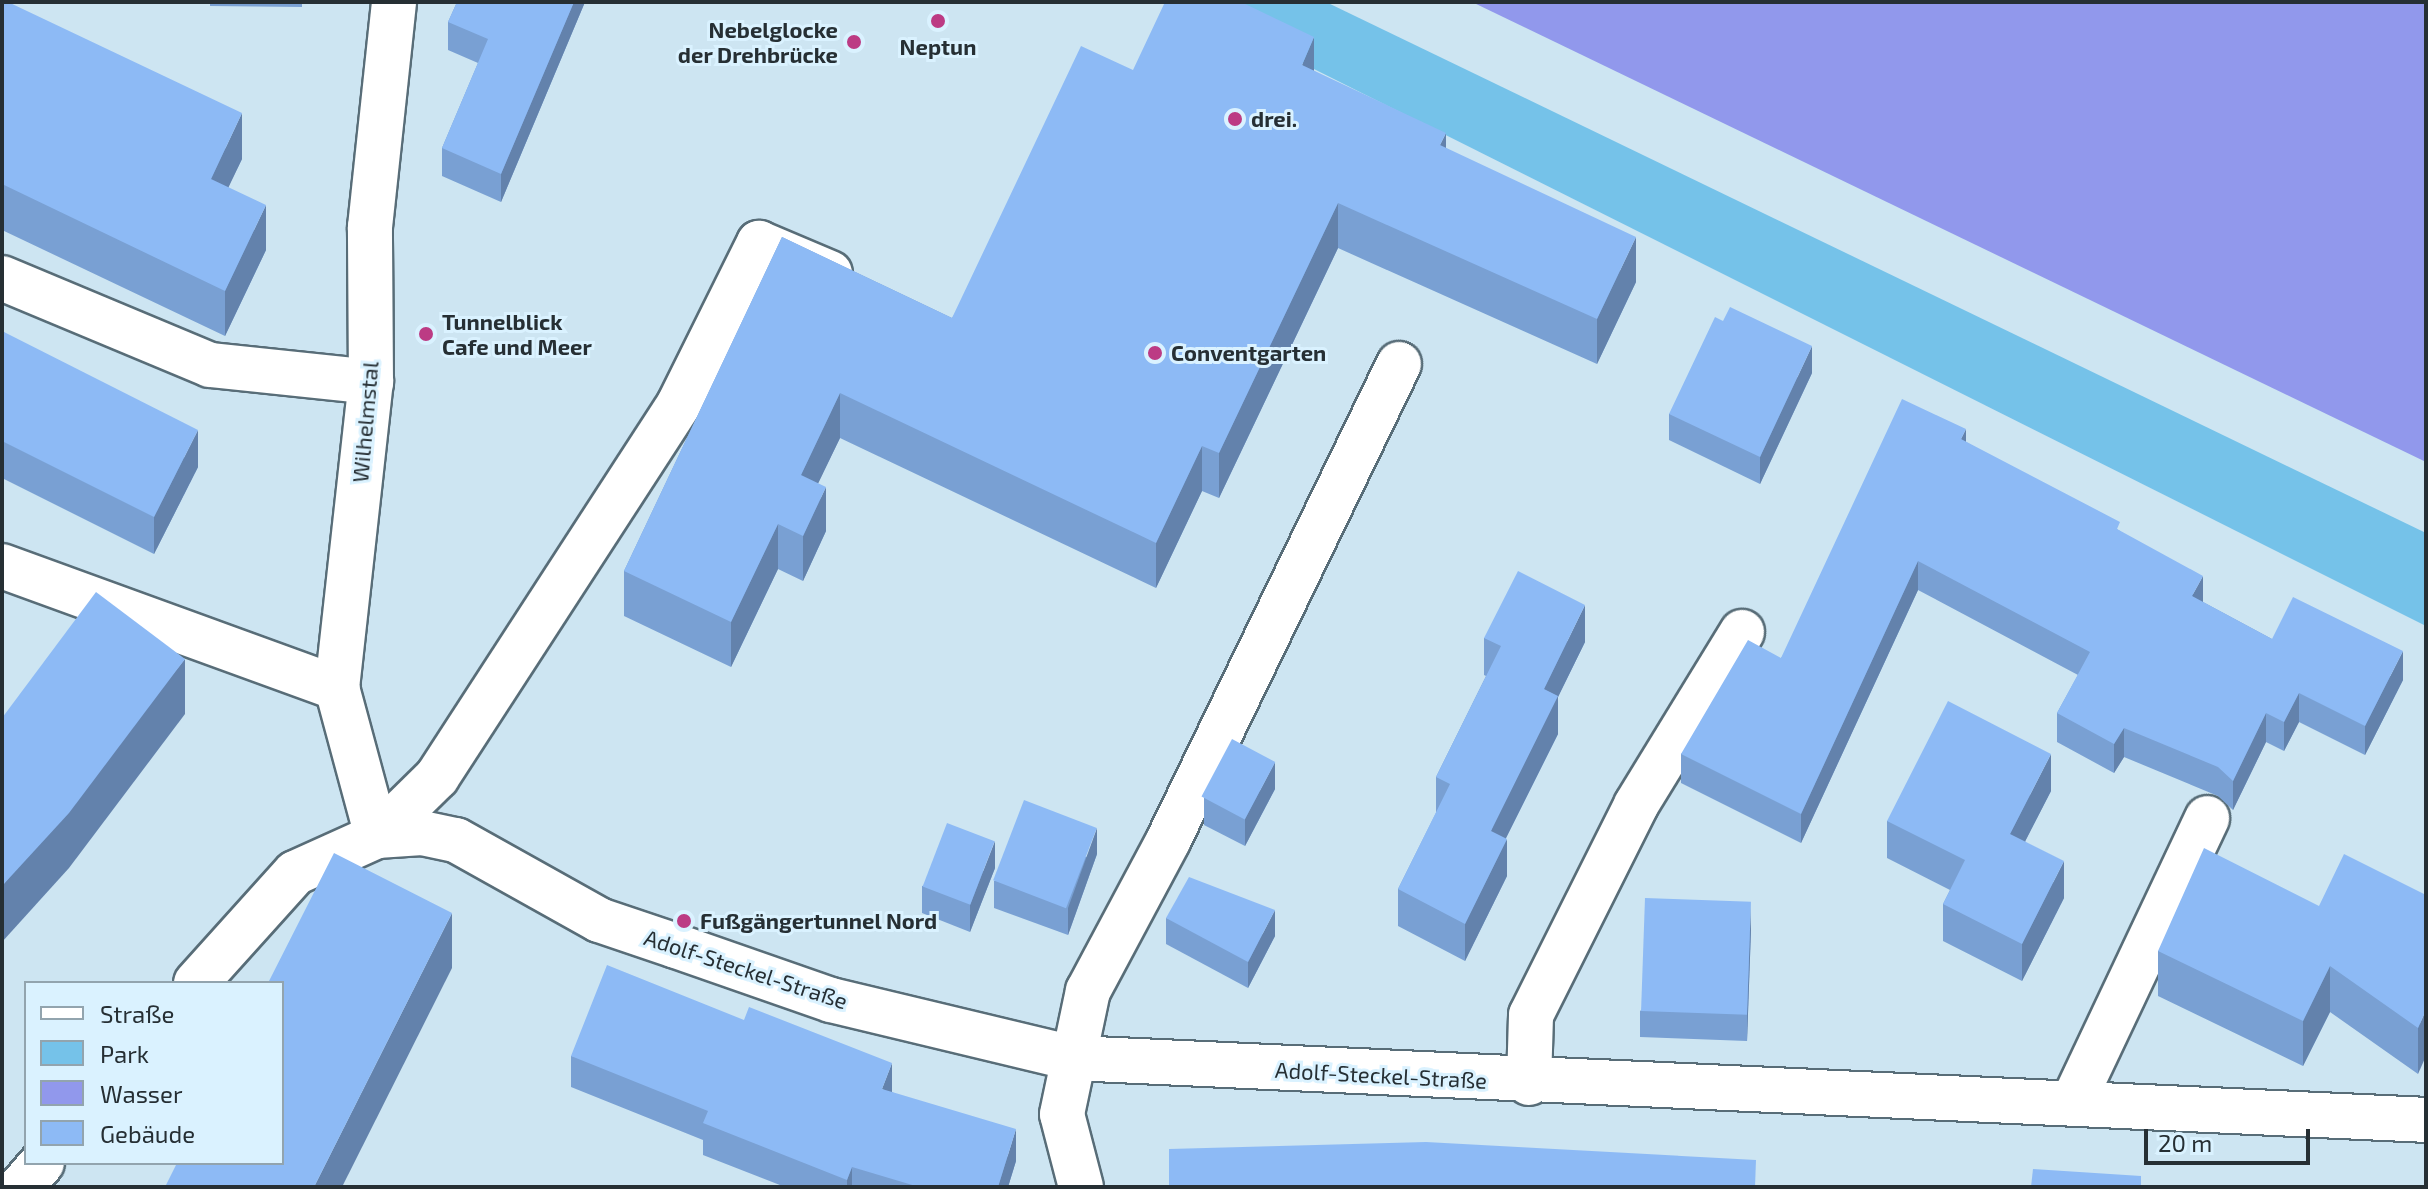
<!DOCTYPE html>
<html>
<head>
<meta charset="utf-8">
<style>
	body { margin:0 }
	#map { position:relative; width:2428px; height:1189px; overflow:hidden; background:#cde5f2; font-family:"Exo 2",sans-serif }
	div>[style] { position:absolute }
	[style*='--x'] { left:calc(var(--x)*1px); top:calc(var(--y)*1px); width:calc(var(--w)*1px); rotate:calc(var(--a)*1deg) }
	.green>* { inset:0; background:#75c2e9 }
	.water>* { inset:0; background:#9198ec }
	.roads { filter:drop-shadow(2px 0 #586d78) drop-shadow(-2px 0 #586d78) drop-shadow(0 2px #586d78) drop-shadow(0 -2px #586d78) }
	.minor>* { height:44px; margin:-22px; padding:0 22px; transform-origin:22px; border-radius:22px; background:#fff }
	.wall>* { inset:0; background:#79a0d3 }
	.shaded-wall>* { inset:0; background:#6382ac }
	.building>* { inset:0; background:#8dbaf5; transform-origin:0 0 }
	.dots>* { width:22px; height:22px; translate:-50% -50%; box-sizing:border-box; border:4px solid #daf2ff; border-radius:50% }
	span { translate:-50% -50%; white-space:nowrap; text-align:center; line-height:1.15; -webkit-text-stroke:6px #daf2ff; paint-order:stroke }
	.poi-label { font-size:22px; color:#262f34; font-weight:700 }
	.right { translate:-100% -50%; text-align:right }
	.left { translate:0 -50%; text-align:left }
	.street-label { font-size:22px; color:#262f34 }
	.frame { position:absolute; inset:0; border:4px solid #262f34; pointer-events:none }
	.legend { position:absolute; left:24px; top:981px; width:260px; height:184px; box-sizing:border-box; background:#daf2ff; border:2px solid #92a4ae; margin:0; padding:10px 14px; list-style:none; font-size:24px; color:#262f34 }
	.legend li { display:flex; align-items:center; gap:16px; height:40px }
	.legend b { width:40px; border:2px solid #92a4ae }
	.scale { position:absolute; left:2144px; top:1129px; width:166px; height:36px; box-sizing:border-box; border:4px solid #262f34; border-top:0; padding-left:10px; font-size:24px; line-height:28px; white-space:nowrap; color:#262f34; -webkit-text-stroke:6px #daf2ff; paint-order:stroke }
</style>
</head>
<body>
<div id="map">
	<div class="green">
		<div style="clip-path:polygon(1180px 2px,1326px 2px,2426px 533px,2426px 626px)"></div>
	</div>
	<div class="water">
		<div style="clip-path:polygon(1472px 2px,2426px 2px,2426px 462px)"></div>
	</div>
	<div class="roads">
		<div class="minor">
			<div style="--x:2;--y:278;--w:225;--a:22.7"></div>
			<div style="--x:210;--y:365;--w:162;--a:6"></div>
			<div style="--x:2;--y:566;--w:357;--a:20"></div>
			<div style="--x:377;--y:836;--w:153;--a:-105.1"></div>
			<div style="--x:337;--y:688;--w:308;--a:-83.7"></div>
			<div style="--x:371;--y:382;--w:155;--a:-90.4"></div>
			<div style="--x:370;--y:227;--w:226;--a:-83.9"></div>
			<div style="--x:377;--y:836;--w:84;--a:-44.5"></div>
			<div style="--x:437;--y:777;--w:445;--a:-57"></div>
			<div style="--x:679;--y:404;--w:180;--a:-63.6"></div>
			<div style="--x:759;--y:243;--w:77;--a:22.9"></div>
			<div style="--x:196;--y:983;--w:148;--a:-48"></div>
			<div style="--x:295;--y:873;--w:90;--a:-24.3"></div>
			<div style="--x:377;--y:836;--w:45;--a:-3.8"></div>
			<div style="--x:422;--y:833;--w:35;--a:12"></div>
			<div style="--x:456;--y:840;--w:164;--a:29.2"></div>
			<div style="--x:599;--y:920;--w:81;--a:18.7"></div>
			<div style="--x:676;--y:946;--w:164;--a:19.2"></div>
			<div style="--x:831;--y:1000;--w:249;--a:13.5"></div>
			<div style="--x:1073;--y:1058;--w:1354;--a:2.62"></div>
			<div style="--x:1529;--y:1083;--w:68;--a:-88.3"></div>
			<div style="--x:1531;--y:1015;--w:235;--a:-63.4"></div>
			<div style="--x:1636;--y:805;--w:203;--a:-58.5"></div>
			<div style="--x:2073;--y:1102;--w:314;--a:-64.7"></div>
			<div style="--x:21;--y:1187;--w:32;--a:-49"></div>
			<div style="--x:1081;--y:1187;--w:75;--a:-104.6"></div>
			<div style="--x:1062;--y:1114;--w:126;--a:-78.1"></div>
			<div style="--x:1088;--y:991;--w:170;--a:-61.9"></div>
			<div style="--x:1168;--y:841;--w:530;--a:-64.16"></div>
		</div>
	</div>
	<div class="wall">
		<div style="clip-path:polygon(2px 2px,242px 159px,228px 187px,266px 250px,225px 336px,2px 230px)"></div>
		<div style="clip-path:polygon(210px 2px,302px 2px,302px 7px,210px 6px)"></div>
		<div style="clip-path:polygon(457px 2px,585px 2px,501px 202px,442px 176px,442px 148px,478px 63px,448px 50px,448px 22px)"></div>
		<div style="clip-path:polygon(1133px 70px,1314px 71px,1446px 148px,1636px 282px,1597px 364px,1338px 248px,1219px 498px,1202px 491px,1156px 588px,840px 438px,818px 483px,826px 531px,803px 581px,778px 569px,731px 667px,624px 616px,624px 571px,782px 237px,952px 318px)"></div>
		<div style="clip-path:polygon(2px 331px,198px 467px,154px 554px,2px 478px)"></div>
		<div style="clip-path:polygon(1812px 373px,1760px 484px,1669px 440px,1669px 414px)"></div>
		<div style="clip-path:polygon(1966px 442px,2120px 531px,2203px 602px,2272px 639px,2403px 680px,2365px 755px,2299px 722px,2284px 751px,2266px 742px,2233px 810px,2218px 796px,2124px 757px,2114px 773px,2057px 742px,2057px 713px,2078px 675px,1918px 590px,1801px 843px,1681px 783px,1681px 754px,1781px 658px)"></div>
		<div style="clip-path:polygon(1484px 638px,1585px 642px,1558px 697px,1558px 734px,1506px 838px,1507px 876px,1465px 961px,1398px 926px,1398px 889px,1436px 813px,1436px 777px,1486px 676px,1484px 675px)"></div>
		<div style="clip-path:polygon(2426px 781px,2426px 828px,2425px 827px)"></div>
		<div style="clip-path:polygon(1275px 789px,1245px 846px,1204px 825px,1204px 798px)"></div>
		<div style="clip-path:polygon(2051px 791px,2025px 841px,2064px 898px,2022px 981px,1943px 941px,1943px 904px,1950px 890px,1887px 858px,1887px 821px)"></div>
		<div style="clip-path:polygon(1097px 854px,1068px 935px,994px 908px,994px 881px)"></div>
		<div style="clip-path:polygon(995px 868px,970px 932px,922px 913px,922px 886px)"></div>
		<div style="clip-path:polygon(2426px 895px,2418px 1074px,2330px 1012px,2303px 1066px,2158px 996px,2158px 951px,2319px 906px)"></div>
		<div style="clip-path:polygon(1166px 918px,1275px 936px,1248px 988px,1166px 944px)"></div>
		<div style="clip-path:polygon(1751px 929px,1747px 1041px,1640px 1037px,1640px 1011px)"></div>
		<div style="clip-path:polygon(571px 1056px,892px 1092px,1016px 1161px,1008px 1187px,785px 1187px,703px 1155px,703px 1140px,571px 1087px)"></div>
	</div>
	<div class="shaded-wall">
		<div style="clip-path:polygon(574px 2px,585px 2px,501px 202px,501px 174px)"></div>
		<div style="clip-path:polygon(1314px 37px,1314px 82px,1302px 65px)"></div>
		<div style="clip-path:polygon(242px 113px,242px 159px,211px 224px,211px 179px)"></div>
		<div style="clip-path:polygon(1446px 133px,1446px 178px,1440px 145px)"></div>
		<div style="clip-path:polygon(1338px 203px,1338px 248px,1219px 498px,1219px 453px)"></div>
		<div style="clip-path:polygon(266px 205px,266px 250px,225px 336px,225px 291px)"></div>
		<div style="clip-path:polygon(1636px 237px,1636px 282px,1597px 364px,1597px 319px)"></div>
		<div style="clip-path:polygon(1812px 346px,1812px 373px,1760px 484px,1760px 457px)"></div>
		<div style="clip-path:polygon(840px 393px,840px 438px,801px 519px,801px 475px)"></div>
		<div style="clip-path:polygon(1966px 429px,1966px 458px,1961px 439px)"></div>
		<div style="clip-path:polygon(198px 430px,198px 467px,154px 554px,154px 517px)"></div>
		<div style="clip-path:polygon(1202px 446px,1202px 491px,1156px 588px,1156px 543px)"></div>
		<div style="clip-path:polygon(826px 487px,826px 531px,803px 581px,803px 536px)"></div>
		<div style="clip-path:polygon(778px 524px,778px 569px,731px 667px,731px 622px)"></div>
		<div style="clip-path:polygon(1918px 561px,1918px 590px,1801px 843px,1801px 814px)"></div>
		<div style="clip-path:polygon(2203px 576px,2203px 605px,2192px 596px)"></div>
		<div style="clip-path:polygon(1585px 605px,1585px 642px,1558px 697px,1558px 734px,1491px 868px,1491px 831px,1544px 689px)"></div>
		<div style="clip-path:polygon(2403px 651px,2403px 680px,2365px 755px,2365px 726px)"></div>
		<div style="clip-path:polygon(185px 659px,185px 714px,69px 868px,2px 942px,2px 886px)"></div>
		<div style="clip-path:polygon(2299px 693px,2299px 722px,2284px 751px,2284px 722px)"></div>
		<div style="clip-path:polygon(2266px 713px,2266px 742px,2233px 810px,2233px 781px)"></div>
		<div style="clip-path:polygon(2124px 728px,2124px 757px,2114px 773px,2114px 744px)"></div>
		<div style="clip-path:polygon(2051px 754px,2051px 791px,2010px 871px,2010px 834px)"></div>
		<div style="clip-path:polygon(1275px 762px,1275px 789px,1245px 846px,1245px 819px)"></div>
		<div style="clip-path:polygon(1097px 828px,1097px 854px,1068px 935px,1068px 908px)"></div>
		<div style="clip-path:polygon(1507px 839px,1507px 876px,1465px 961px,1465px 924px)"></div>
		<div style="clip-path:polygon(995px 841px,995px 868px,970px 932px,970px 905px)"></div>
		<div style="clip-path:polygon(2064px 861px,2064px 898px,2022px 981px,2022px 944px)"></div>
		<div style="clip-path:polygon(1751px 902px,1751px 929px,1747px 1041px,1747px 1015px)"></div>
		<div style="clip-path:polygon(1275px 910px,1275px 936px,1248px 988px,1248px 962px)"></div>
		<div style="clip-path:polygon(452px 913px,452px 968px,342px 1187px,314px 1187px)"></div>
		<div style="clip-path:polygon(2330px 966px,2330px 1012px,2303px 1066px,2303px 1021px)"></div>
		<div style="clip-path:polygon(2426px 1010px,2426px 1056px,2418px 1074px,2418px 1028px)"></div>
		<div style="clip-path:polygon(892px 1063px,892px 1095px,882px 1089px)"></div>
		<div style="clip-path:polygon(1016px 1129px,1016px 1161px,1008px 1187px,998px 1187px)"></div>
		<div style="clip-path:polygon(852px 1167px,852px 1187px,847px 1187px,847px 1180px)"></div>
	</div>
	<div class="building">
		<div style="clip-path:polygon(2px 2px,8px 2px,242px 113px,211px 179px,266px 205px,225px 291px,2px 184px)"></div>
		<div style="clip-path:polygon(457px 2px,574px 2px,501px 174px,442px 148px,488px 39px,448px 22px)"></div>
		<div style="clip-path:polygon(1165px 2px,1241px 2px,1314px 37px,1302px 65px,1446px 133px,1440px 145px,1636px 237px,1597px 319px,1338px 203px,1219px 453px,1202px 446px,1156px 543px,840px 393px,801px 475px,826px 487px,803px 536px,778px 524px,731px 622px,624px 571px,782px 237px,952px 318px,1081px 46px,1133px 70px)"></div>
		<div style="clip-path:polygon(1730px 307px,1812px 346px,1760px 457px,1669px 414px,1715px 317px,1723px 321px)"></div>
		<div style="clip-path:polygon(2px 331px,198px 430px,154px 517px,2px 441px)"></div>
		<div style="clip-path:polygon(1902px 399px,1966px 429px,1961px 439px,2120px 522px,2117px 529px,2203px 576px,2192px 596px,2272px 639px,2293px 597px,2403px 651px,2365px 726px,2299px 693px,2284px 722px,2266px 713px,2233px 781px,2218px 767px,2124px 728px,2114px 744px,2057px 713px,2090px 652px,1918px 561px,1801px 814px,1681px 754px,1748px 640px,1781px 658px)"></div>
		<div style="clip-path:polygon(1518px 571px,1585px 605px,1544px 689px,1558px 696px,1491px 831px,1507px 839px,1465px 924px,1398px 889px,1450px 784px,1436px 777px,1501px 646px,1484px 638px)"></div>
		<div style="clip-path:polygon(96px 592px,185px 659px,69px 813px,2px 886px,2px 718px)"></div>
		<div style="clip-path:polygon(1948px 701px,2051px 754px,2010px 834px,2064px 861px,2022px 944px,1943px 904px,1965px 860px,1887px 821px)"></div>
		<div style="left:1232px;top:739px;width:49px;height:65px;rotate:28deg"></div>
		<div style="left:1024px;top:800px;width:78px;height:86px;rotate:21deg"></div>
		<div style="left:947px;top:823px;width:51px;height:68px;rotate:21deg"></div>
		<div style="clip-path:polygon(2204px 848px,2319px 906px,2344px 854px,2426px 895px,2426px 1010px,2418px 1028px,2330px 966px,2303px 1021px,2158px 951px)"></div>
		<div style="clip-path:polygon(334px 853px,452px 913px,314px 1187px,165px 1187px,177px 1163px,282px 1163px,282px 983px,268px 983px)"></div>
		<div style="clip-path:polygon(1189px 877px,1275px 910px,1248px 962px,1166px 918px)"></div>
		<div style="left:1645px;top:898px;width:106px;height:113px;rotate:2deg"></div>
		<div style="clip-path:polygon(607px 965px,744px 1020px,749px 1007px,892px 1063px,882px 1089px,1016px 1129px,998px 1187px,919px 1187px,852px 1167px,847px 1180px,703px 1123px,708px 1111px,571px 1056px)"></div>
		<div style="clip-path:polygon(1426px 1142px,1756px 1160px,1755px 1187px,1169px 1187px,1169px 1149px)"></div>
		<div style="clip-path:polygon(2033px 1169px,2141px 1176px,2141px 1187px,2031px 1187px)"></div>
	</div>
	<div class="dots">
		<div style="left:938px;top:21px;background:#bc3b84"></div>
		<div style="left:854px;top:42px;background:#bc3b84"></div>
		<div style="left:1235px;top:119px;background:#bc3b84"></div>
		<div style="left:426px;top:334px;background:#bc3b84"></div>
		<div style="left:1155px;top:353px;background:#bc3b84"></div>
		<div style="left:684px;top:921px;background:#bc3b84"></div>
	</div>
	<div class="poi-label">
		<span class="right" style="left:838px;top:42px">Nebelglocke<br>der Drehbrücke</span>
		<span style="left:938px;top:47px">Neptun</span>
		<span class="left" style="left:1251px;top:119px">drei.</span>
		<span class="left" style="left:442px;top:334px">Tunnelblick<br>Cafe und Meer</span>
		<span class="left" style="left:1171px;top:353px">Conventgarten</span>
		<span class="left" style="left:700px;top:921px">Fußgängertunnel Nord</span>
	</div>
	<div class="street-label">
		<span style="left:365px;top:422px;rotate:-85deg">Wilhelmstal</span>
		<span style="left:746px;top:969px;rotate:18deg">Adolf-Steckel-Straße</span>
		<span style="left:1381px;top:1075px;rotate:3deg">Adolf-Steckel-Straße</span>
	</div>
	<div class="frame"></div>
	<ul class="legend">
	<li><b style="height:10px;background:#fff"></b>Straße</li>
	<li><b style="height:22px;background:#75c2e9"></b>Park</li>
	<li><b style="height:22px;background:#9198ec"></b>Wasser</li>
	<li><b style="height:22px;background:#8dbaf5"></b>Gebäude</li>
	</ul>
	<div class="scale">20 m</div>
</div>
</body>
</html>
